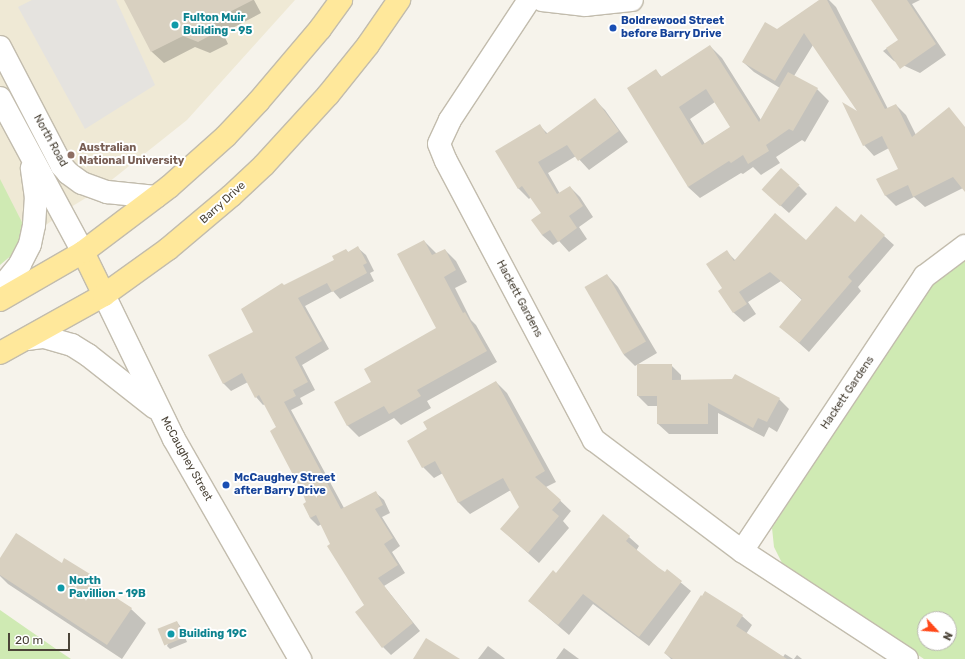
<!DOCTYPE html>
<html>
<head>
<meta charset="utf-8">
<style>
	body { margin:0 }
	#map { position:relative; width:965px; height:659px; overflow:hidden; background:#f6f3eb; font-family:Rubik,sans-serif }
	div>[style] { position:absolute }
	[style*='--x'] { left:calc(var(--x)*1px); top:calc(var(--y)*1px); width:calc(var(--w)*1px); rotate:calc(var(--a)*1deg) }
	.education>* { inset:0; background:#efe9d5 }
	.green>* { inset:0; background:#cfeab3 }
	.parking>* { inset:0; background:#e5e3df }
	.shadow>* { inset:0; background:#0003 }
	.building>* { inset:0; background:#d8d0c0; transform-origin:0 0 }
	.roads { filter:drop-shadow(1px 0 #c2bcad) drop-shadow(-1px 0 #c2bcad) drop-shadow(0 1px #c2bcad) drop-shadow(0 -1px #c2bcad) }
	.minor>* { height:22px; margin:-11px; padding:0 11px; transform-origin:11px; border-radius:11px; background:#fff }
	.major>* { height:22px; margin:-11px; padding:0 11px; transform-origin:11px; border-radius:11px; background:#ffe89b }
	.dots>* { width:11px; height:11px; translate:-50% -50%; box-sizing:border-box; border:2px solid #fff; border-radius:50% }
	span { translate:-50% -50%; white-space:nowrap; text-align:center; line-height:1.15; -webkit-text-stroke:4px #fff; paint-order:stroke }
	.culture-label { font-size:11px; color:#0d838f; font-weight:700 }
	.left { translate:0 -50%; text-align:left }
	.transit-label { font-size:11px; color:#164399; font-weight:700 }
	.street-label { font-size:11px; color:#4b4438 }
	.education-label { font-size:11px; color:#785e54; font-weight:700 }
	.north { position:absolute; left:917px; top:611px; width:40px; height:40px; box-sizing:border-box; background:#fff; border:1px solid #b7b4af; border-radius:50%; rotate:116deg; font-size:11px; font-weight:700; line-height:16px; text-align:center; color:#4b4438 }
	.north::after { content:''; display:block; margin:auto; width:14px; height:18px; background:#ff4819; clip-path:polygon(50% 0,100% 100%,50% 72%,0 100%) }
	.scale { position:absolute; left:8px; top:633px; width:62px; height:18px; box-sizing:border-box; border:2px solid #4b4438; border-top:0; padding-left:5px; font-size:12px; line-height:14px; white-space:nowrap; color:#4b4438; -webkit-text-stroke:3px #fff; paint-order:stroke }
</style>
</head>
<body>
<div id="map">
	<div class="education">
		<div style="clip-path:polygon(0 0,295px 0,187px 120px,99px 190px,71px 207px,18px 245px,0 254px)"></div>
	</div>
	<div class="green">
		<div style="clip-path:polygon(0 179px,28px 234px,19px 249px,0 265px)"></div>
		<div style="clip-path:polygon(evenodd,965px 256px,965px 659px,924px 659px,782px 563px,774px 547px,772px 528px,926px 289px,965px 256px,925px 619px,949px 619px,949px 643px,925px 643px,925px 619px)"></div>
		<div style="clip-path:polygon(0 610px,59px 651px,71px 659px,0 659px)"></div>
	</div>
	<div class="parking">
		<div style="clip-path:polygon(32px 0,116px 0,155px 85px,85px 129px,18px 7px)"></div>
	</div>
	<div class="shadow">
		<div style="clip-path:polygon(125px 0,254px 0,261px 13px,223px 33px,228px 44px,210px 53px,195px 47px,164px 63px,152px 52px)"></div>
		<div style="clip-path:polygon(evenodd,820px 0,829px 0,836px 7px,888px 109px,896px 105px,906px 115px,916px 135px,965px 133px,965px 190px,963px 188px,925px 207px,914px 197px,896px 206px,885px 195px,900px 169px,889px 148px,874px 156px,864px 145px,860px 114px,813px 45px,794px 76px,817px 89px,829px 101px,805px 142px,802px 140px,776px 157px,780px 163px,761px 175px,753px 167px,743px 174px,741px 173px,700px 198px,688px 187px,656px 71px,662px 77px,710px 46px,722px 58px,761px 120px,780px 88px,754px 72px,743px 62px,777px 30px,820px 0,715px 102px,731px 127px,705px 144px,690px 119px,715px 102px)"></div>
		<div style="clip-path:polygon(872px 0,920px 0,912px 4px,946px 55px,920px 73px,894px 61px,883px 51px,899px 40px)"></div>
		<div style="clip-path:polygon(595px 100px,605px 110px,628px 142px,589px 170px,576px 156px,548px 173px,560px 194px,570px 187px,580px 197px,593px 217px,579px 227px,587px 239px,569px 252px,559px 241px,553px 245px,542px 235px,542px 213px,531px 197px,529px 199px,518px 188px,540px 126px,548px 134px)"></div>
		<div style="clip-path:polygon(799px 186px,807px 194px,789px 213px,771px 197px)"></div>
		<div style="clip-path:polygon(855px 223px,884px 236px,894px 245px,858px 287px,861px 291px,809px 352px,781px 327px,802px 300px,781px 281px,748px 302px,756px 314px,744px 322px,734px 313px,720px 291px,723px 289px,727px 252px,735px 260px,806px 242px)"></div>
		<div style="clip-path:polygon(424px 241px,437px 254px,445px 250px,456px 261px,467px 282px,455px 288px,471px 320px,476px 325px,497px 362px,427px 401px,431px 408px,401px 425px,394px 418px,359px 437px,348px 426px,336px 402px,372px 382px,438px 329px)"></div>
		<div style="clip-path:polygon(358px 248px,366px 255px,374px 271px,370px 273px,374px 281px,340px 299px,333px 291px,305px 306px,329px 349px,302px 365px,315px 390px,300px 398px,303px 404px,291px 410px,344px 508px,376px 493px,384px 500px,390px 513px,382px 517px,400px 546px,392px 552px,405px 573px,384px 586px,420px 631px,391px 655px,383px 647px,365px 606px,322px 524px,318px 526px,310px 518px,308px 503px,277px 428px,265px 404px,263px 405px,256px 397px,248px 382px,231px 391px,223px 383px,284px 286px,335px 260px,346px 250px,349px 253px)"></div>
		<div style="clip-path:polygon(607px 275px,618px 287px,657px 353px,635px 366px,624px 355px)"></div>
		<div style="clip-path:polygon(671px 365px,681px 375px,681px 381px,779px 399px,789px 409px,777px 432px,769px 427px,764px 437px,718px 413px,718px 434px,669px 434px,658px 424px,658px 406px,648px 406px,638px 396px)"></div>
		<div style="clip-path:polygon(496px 382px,507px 393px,556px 482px,546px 487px,571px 511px,563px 521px,569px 528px,539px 563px,501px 529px,520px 507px,511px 490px,470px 514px,459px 503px,443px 473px,434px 478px,423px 467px,428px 430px)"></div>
		<div style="clip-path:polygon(629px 537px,639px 546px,636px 551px,665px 573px,667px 571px,691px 591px,649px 646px,593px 604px,569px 635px,529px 601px,557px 574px)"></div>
		<div style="clip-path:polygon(0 560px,62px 564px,89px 575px,104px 590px,131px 609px,146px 623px,122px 659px,8px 584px,0 576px)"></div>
		<div style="clip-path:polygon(742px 616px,752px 625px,746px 634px,783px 657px,785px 654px,793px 659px,671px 659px,665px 653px)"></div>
		<div style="clip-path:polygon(177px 622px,180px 626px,187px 642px,170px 649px,167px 646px)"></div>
		<div style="clip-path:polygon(488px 646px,504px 658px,505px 659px,478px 659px)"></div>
		<div style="clip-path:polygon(564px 648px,579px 659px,556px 659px)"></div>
		<div style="clip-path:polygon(797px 655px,802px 659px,794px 659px)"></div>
	</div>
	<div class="building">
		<div style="clip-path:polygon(124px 0,253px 0,212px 21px,217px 32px,198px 42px,183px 36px,151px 52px)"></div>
		<div style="clip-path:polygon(819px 0,827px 0,885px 109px,896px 104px,912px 137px,949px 107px,965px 127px,965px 192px,953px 177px,913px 197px,908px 185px,885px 196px,876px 179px,898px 169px,882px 136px,863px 146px,842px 102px,857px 111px,804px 33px,775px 81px,742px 62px,765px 22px,777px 29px)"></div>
		<div style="clip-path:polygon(871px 0,907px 0,936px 44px,900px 69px,886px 48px,898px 40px)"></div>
		<div style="clip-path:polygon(evenodd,710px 45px,759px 122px,788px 72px,818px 88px,793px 131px,789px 129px,766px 145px,769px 151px,748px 164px,743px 155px,731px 163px,729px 161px,688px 187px,627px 88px,656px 69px,661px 77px,710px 45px,706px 89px,730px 127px,702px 145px,679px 107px,706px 89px)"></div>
		<div style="clip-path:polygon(595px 98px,619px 131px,578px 161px,567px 145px,538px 162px,557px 194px,570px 186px,583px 206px,569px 216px,577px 228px,558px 242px,550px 230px,542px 235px,531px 220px,541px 213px,522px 186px,518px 189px,495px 151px,540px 124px,546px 134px)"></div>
		<div style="left:781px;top:168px;width:25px;height:29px;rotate:42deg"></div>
		<div style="clip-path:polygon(836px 206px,855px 222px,861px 214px,885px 235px,848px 277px,852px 281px,799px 343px,779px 327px,802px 299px,770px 272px,739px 292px,747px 304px,733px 313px,718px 291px,722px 288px,706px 264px,727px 250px,734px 261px,775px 213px,806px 240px)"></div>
		<div style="clip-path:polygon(424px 240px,432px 255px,445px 249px,456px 270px,444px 277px,463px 313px,465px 312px,487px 351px,417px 390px,421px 396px,389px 414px,384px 406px,347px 426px,334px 402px,371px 382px,364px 369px,436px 328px,397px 254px)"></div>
		<div style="clip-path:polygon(358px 246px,367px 263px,363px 265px,367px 273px,332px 292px,327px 283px,298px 298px,322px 341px,295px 357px,308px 382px,293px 390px,296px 396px,284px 402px,341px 509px,376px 491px,383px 505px,375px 509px,393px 538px,384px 544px,398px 565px,378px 578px,413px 623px,382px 648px,355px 612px,364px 605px,327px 546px,330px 544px,316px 515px,310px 518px,303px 504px,306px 502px,302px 492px,270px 431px,276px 427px,259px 395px,255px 398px,242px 373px,223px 384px,208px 355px,253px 332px,241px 309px,282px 283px,284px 285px,334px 260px,332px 256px,346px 249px,348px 252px)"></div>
		<div style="left:607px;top:274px;width:78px;height:26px;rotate:60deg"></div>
		<div style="clip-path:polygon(637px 364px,672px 364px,672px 380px,732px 379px,735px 374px,780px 398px,767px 422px,758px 418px,753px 428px,708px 403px,708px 424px,657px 424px,657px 396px,637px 396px)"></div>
		<div style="clip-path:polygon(496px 381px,545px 471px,535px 477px,561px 500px,552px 510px,559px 516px,528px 553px,500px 529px,519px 507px,503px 478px,458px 503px,435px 461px,422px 468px,407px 441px,427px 429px,423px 422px)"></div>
		<div style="clip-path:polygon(603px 514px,630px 536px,626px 541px,659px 568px,665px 572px,667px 569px,682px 581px,639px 637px,583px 594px,558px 625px,528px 601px,553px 570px,556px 573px)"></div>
		<div style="clip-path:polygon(16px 533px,62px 563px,64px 558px,90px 574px,87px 579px,132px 608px,107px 645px,0 575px,0 558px)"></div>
		<div style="clip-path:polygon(705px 591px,743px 615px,736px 626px,787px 659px,673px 659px,664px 653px,701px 595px,702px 596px)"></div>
		<div style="left:177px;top:621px;width:18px;height:21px;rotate:68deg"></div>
		<div style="clip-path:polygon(426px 638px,460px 659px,413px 659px)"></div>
	</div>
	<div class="roads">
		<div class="minor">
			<div style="--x:529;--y:0;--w:144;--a:123.4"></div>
			<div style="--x:450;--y:120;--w:26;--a:115"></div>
			<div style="--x:439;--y:144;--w:18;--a:68"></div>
			<div style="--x:446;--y:161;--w:316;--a:62.1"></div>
			<div style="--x:594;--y:440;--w:185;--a:36.9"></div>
			<div style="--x:742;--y:551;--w:197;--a:33.2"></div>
			<div style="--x:542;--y:0;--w:44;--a:6.5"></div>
			<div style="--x:586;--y:5;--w:46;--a:-6.2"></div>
			<div style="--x:0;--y:47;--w:134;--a:62.5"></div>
			<div style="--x:62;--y:166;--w:9;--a:49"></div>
			<div style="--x:68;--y:173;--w:17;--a:36"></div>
			<div style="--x:82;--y:183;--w:27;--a:20"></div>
			<div style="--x:107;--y:192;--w:49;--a:5.8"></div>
			<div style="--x:0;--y:98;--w:175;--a:61.7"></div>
			<div style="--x:0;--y:289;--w:32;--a:-51"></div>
			<div style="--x:20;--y:264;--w:22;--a:-63"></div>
			<div style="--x:30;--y:244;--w:19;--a:-78"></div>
			<div style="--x:34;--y:225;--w:27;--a:-86"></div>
			<div style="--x:36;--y:198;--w:30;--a:-98"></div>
			<div style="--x:104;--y:295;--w:160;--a:64.1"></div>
			<div style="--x:174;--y:439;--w:254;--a:60.2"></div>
			<div style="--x:27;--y:339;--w:17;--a:-7"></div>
			<div style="--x:44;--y:337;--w:29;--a:16"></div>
			<div style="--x:72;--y:345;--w:19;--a:32"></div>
			<div style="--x:88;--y:355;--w:85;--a:38.3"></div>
			<div style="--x:742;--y:551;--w:330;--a:-56.4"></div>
			<div style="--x:925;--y:276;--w:50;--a:-36.9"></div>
		</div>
		<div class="major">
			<div style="--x:83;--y:252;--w:48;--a:64"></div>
			<div style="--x:0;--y:300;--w:96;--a:-30"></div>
			<div style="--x:83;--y:252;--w:108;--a:-37.1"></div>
			<div style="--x:169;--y:187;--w:76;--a:-41.8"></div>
			<div style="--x:226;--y:136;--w:47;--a:-46.7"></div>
			<div style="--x:258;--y:102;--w:96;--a:-49.7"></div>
			<div style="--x:320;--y:29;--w:36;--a:-54"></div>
			<div style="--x:0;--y:353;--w:119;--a:-29.1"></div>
			<div style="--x:104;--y:295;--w:79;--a:-35.7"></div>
			<div style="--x:168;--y:249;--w:82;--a:-40.1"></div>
			<div style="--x:231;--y:196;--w:45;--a:-43.2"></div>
			<div style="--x:264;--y:165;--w:95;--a:-47.6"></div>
			<div style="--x:328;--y:95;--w:64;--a:-51.3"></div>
			<div style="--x:368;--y:45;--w:55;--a:-55.4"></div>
		</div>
	</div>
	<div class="dots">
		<div style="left:175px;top:25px;background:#0f9aa8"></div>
		<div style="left:613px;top:28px;background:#1a4fb4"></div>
		<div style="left:71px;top:155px;background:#8d6e63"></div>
		<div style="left:226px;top:485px;background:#1a4fb4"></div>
		<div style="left:61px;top:588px;background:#0f9aa8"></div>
		<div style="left:171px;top:634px;background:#0f9aa8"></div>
	</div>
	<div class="culture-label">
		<span class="left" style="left:183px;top:25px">Fulton Muir<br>Building - 95</span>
		<span class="left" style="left:69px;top:588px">North<br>Pavillion - 19B</span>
		<span class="left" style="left:179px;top:634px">Building 19C</span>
	</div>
	<div class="transit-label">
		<span class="left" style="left:621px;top:28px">Boldrewood Street<br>before Barry Drive</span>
		<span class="left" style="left:234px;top:485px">McCaughey Street<br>after Barry Drive</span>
	</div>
	<div class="street-label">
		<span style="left:50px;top:141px;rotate:61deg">North Road</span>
		<span style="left:223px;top:203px;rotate:-42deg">Barry Drive</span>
		<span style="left:519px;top:299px;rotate:62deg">Hackett Gardens</span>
		<span style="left:848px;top:393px;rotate:-56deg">Hackett Gardens</span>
		<span style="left:186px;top:459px;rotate:61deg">McCaughey Street</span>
	</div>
	<div class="education-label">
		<span class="left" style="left:79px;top:155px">Australian<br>National University</span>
	</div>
	<div class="north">N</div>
	<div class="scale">20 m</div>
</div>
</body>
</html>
